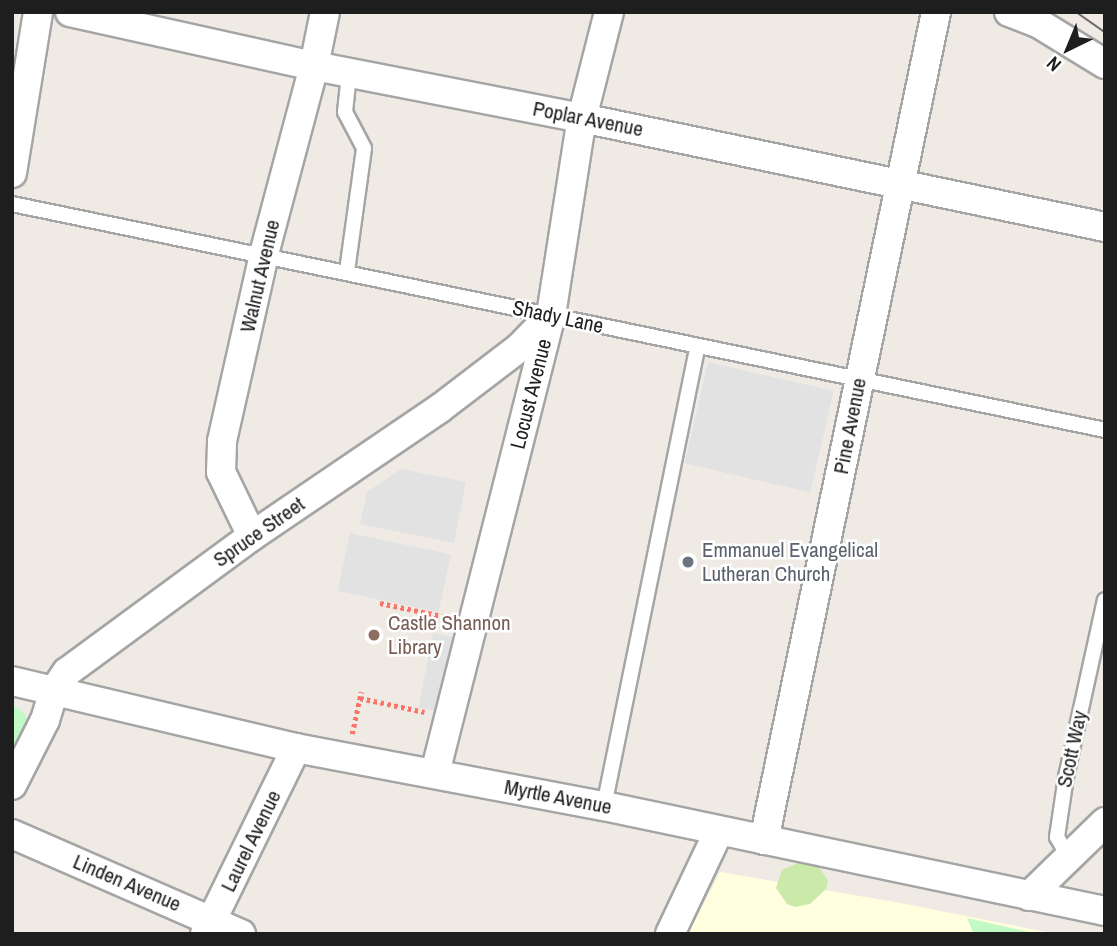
<!DOCTYPE html>
<html>
<head>
<meta charset="utf-8">
<style>
	body { margin:0 }
	#map { position:relative; width:1117px; height:946px; overflow:hidden; background:#efebe4; font-family:"Archivo Narrow",sans-serif }
	div>[style] { position:absolute }
	[style*='--x'] { left:calc(var(--x)*1px); top:calc(var(--y)*1px); width:calc(var(--w)*1px); rotate:calc(var(--a)*1deg) }
	.education>* { inset:0; background:#fffede }
	.grass>* { inset:0; background:#cbeaaa }
	.park>* { inset:0; background:#c1fac4 }
	.parking>* { inset:0; background:#e2e2e2; transform-origin:0 0 }
	.path>* { height:4.5px; margin-top:-2.25px; transform-origin:0; background:repeating-linear-gradient(90deg,#fb746a 0 3.5px,transparent 0 7px) }
	.roads { filter:drop-shadow(2px 0 #a5a5a5) drop-shadow(-2px 0 #a5a5a5) drop-shadow(0 2px #a5a5a5) drop-shadow(0 -2px #a5a5a5) }
	.lane>* { height:14px; margin:-7px; padding:0 7px; transform-origin:7px; border-radius:7px; background:#fff }
	.street>* { height:28px; margin:-14px; padding:0 14px; transform-origin:14px; border-radius:14px; background:#fff }
	.tram>* { height:2px; margin:-1px; padding:0 1px; transform-origin:1px; border-radius:1px; background:#6c6c6c }
	.dots>* { width:19px; height:19px; translate:-50% -50%; box-sizing:border-box; border:4px solid #fff; border-radius:50% }
	span { translate:-50% -50%; white-space:nowrap; text-align:center; line-height:1.15; -webkit-text-stroke:5px #fff; paint-order:stroke }
	.street-label { font-size:21px; color:#1e1e1e }
	.worship-label { font-size:21px; color:#5b616d }
	.left { translate:0 -50%; text-align:left }
	.education-label { font-size:21px; color:#785e54 }
	.frame { position:absolute; inset:0; border:14px solid #1e1e1e; pointer-events:none }
	.north { position:absolute; left:1033px; top:14px; width:70px; height:70px; -webkit-text-stroke:5px #fff; paint-order:stroke; rotate:223deg; font-size:19px; font-weight:700; line-height:28px; text-align:center; color:#1e1e1e }
	.north::after { content:''; display:block; margin:auto; width:24px; height:32px; background:#1e1e1e; clip-path:polygon(50% 0,100% 100%,50% 72%,0 100%) }
</style>
</head>
<body>
<div id="map">
	<div class="education">
		<div style="clip-path:polygon(720px 872px,900px 903px,1057px 934px,688px 934px)"></div>
	</div>
	<div class="grass">
		<div style="clip-path:polygon(800px 862px,817px 865px,828px 880px,826px 889px,810px 904px,795px 907px,787px 904px,776px 888px,782px 870px)"></div>
	</div>
	<div class="park">
		<div style="clip-path:polygon(12px 704px,24px 713px,28px 721px,25px 736px,12px 760px)"></div>
		<div style="clip-path:polygon(967px 918px,1038px 934px,974px 934px)"></div>
	</div>
	<div class="parking">
		<div style="left:708px;top:362px;width:129px;height:104px;rotate:13deg"></div>
		<div style="clip-path:polygon(401px 469px,466px 482px,454px 543px,360px 524px,367px 492px)"></div>
		<div style="left:350px;top:533px;width:103px;height:59px;rotate:12deg"></div>
		<div style="left:433px;top:633px;width:21px;height:76px;rotate:11deg"></div>
	</div>
	<div class="path">
		<div style="--x:380;--y:603;--w:73;--a:11.9"></div>
		<div style="--x:360;--y:698;--w:66;--a:12.3"></div>
		<div style="--x:352;--y:734;--w:43;--a:-77.9"></div>
	</div>
	<div class="roads">
		<div class="lane">
			<div style="--x:12;--y:204;--w:1116;--a:11.68"></div>
			<div style="--x:347;--y:271;--w:124;--a:-82.1"></div>
			<div style="--x:364;--y:148;--w:41;--a:-117.8"></div>
			<div style="--x:345;--y:112;--w:39;--a:-84"></div>
			<div style="--x:604;--y:806;--w:468;--a:-78.5"></div>
			<div style="--x:1068;--y:856;--w:22;--a:-120"></div>
			<div style="--x:1057;--y:837;--w:61;--a:-81.5"></div>
			<div style="--x:1066;--y:777;--w:181;--a:-77.6"></div>
		</div>
		<div class="street">
			<div style="--x:70;--y:12;--w:250;--a:12.5"></div>
			<div style="--x:314;--y:66;--w:273;--a:11"></div>
			<div style="--x:582;--y:118;--w:534;--a:11.77"></div>
			<div style="--x:1009;--y:12;--w:31;--a:21"></div>
			<div style="--x:1038;--y:23;--w:79;--a:31.5"></div>
			<div style="--x:12;--y:173;--w:163;--a:-80.8"></div>
			<div style="--x:252;--y:536;--w:71;--a:-115.8"></div>
			<div style="--x:221;--y:472;--w:31;--a:-88"></div>
			<div style="--x:222;--y:441;--w:192;--a:-77.3"></div>
			<div style="--x:264;--y:254;--w:195;--a:-75.1"></div>
			<div style="--x:314;--y:66;--w:55;--a:-78.5"></div>
			<div style="--x:12;--y:681;--w:292;--a:13.3"></div>
			<div style="--x:296;--y:748;--w:313;--a:10.7"></div>
			<div style="--x:604;--y:806;--w:512;--a:11.84"></div>
			<div style="--x:435;--y:773;--w:472;--a:-75.8"></div>
			<div style="--x:551;--y:315;--w:199;--a:-81.1"></div>
			<div style="--x:582;--y:118;--w:109;--a:-75.7"></div>
			<div style="--x:12;--y:785;--w:73;--a:-63.1"></div>
			<div style="--x:45;--y:720;--w:30;--a:-73"></div>
			<div style="--x:54;--y:691;--w:23;--a:-56"></div>
			<div style="--x:67;--y:672;--w:230;--a:-36.3"></div>
			<div style="--x:252;--y:536;--w:226;--a:-34.2"></div>
			<div style="--x:439;--y:409;--w:102;--a:-37.4"></div>
			<div style="--x:520;--y:347;--w:45;--a:-45.9"></div>
			<div style="--x:12;--y:834;--w:250;--a:23.6"></div>
			<div style="--x:764;--y:840;--w:846;--a:-78.26"></div>
			<div style="--x:1029;--y:896;--w:106;--a:-44.2"></div>
			<div style="--x:205;--y:934;--w:207;--a:-63.9"></div>
			<div style="--x:670;--y:934;--w:114;--a:-64.6"></div>
		</div>
	</div>
	<div class="tram">
		<div style="--x:1076;--y:12;--w:35;--a:35"></div>
		<div style="--x:1102;--y:12;--w:4;--a:34"></div>
	</div>
	<div class="dots">
		<div style="left:688px;top:562px;background:#6b7280"></div>
		<div style="left:374px;top:635px;background:#8d6e63"></div>
	</div>
	<div class="street-label">
		<span style="left:588px;top:119px;rotate:11deg">Poplar Avenue</span>
		<span style="left:260px;top:276px;rotate:-77deg">Walnut Avenue</span>
		<span style="left:558px;top:317px;rotate:12deg">Shady Lane</span>
		<span style="left:531px;top:394px;rotate:-76deg">Locust Avenue</span>
		<span style="left:850px;top:426px;rotate:-79deg">Pine Avenue</span>
		<span style="left:259px;top:532px;rotate:-35deg">Spruce Street</span>
		<span style="left:1072px;top:749px;rotate:-78deg">Scott Way</span>
		<span style="left:558px;top:797px;rotate:11deg">Myrtle Avenue</span>
		<span style="left:251px;top:841px;rotate:-64deg">Laurel Avenue</span>
		<span style="left:127px;top:883px;rotate:23deg">Linden Avenue</span>
	</div>
	<div class="worship-label">
		<span class="left" style="left:702px;top:562px">Emmanuel Evangelical<br>Lutheran Church</span>
	</div>
	<div class="education-label">
		<span class="left" style="left:388px;top:635px">Castle Shannon<br>Library</span>
	</div>
	<div class="frame"></div>
	<div class="north">N</div>
</div>
</body>
</html>
